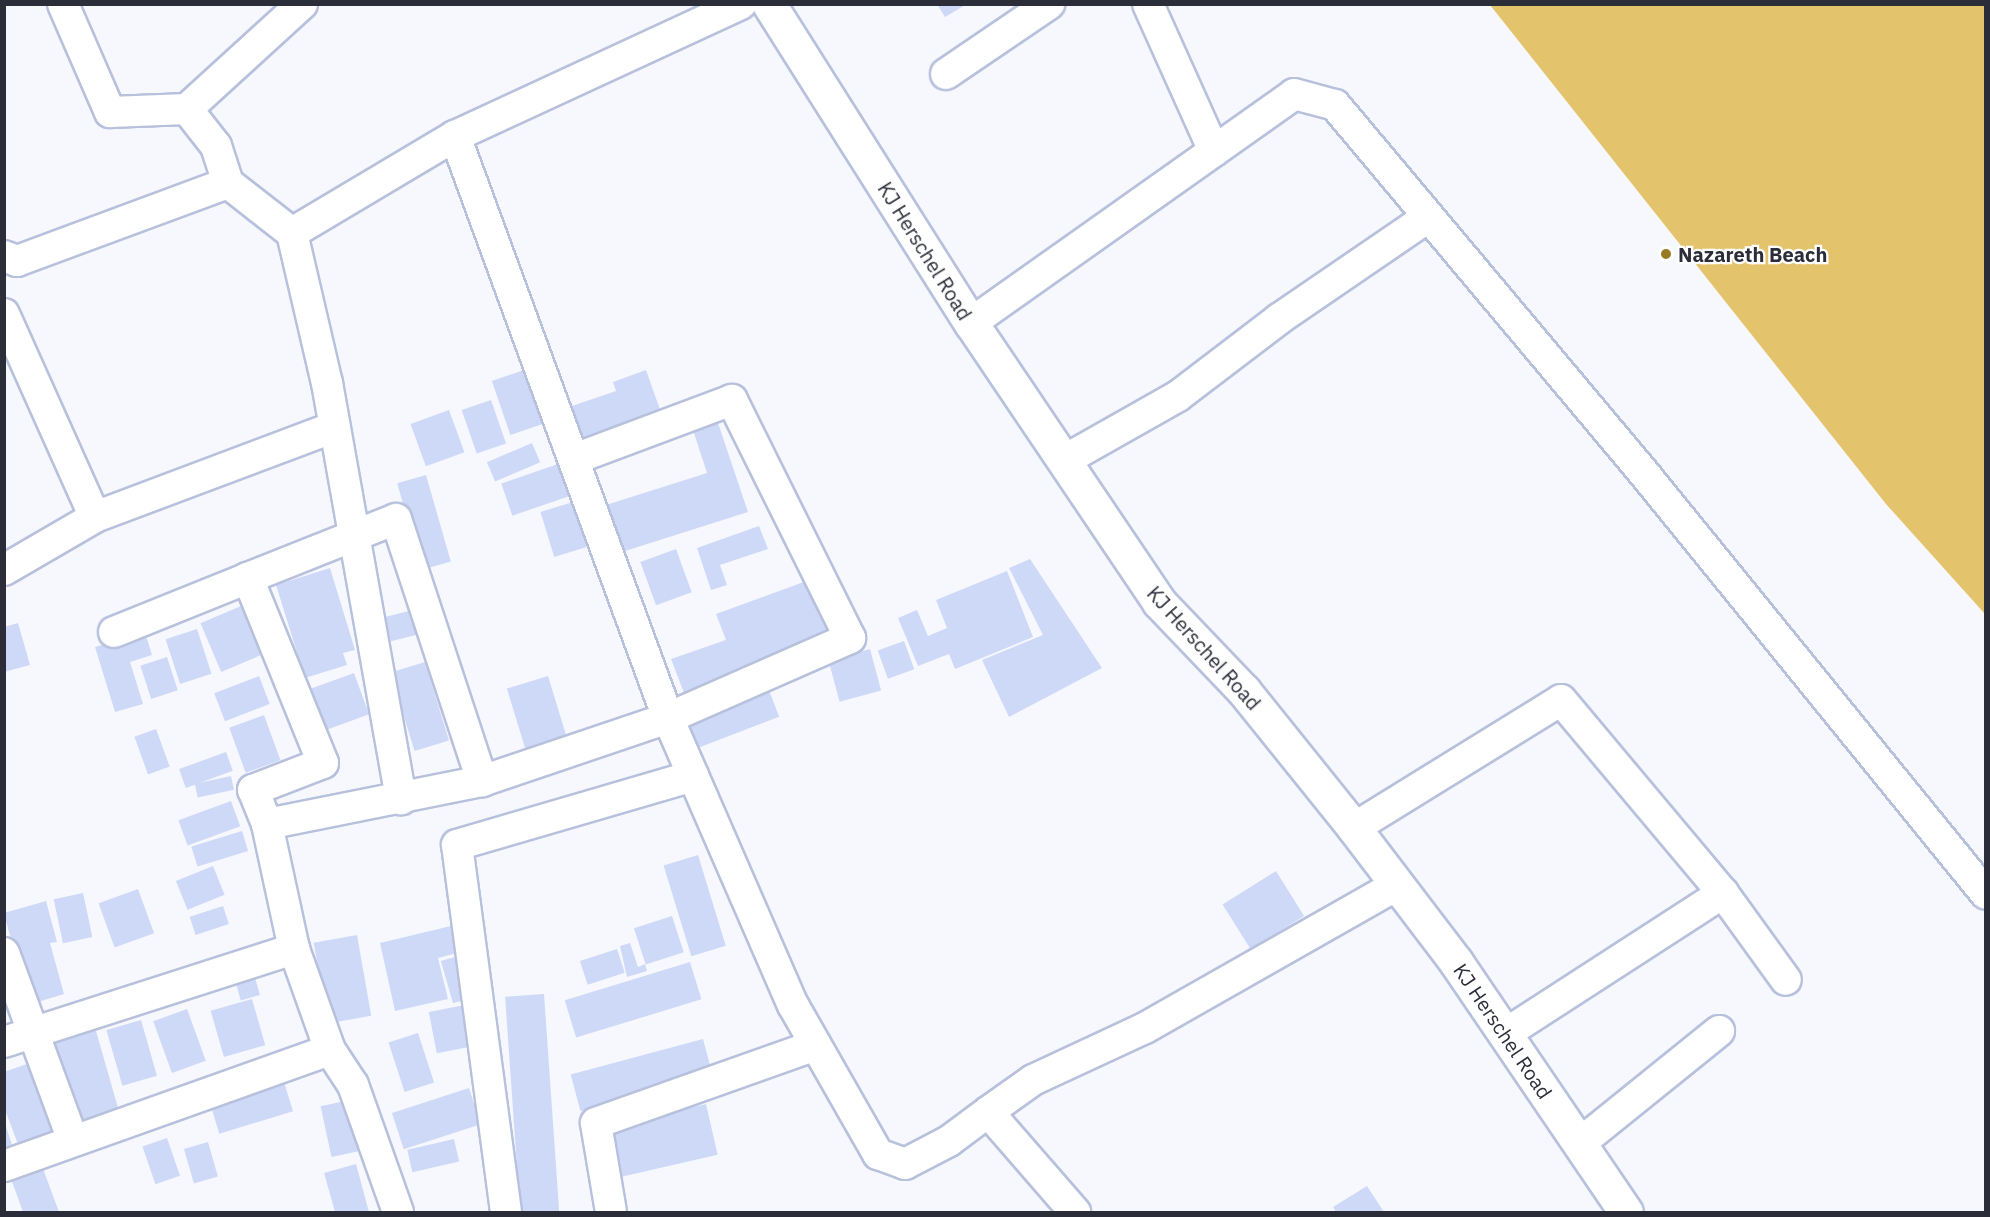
<!DOCTYPE html>
<html>
<head>
<meta charset="utf-8">
<style>
	body { margin:0 }
	#map { position:relative; width:1990px; height:1217px; overflow:hidden; background:#f6f8fe; font-family:"IBM Plex Sans",sans-serif }
	div>[style] { position:absolute }
	[style*='--x'] { left:calc(var(--x)*1px); top:calc(var(--y)*1px); width:calc(var(--w)*1px); rotate:calc(var(--a)*1deg) }
	.water>* { inset:0; background:#e4c36d }
	.building>* { inset:0; background:#ced9f8; transform-origin:0 0 }
	.roads { filter:drop-shadow(2px 0 #b8c1dc) drop-shadow(-2px 0 #b8c1dc) drop-shadow(0 2px #b8c1dc) drop-shadow(0 -2px #b8c1dc) }
	.minor>* { height:30px; margin:-15px; padding:0 15px; transform-origin:15px; border-radius:15px; background:#fff }
	.secondary>* { height:33px; margin:-16.5px; padding:0 16.5px; transform-origin:16.5px; border-radius:16.5px; background:#fff }
	.dots>* { width:16px; height:16px; translate:-50% -50%; box-sizing:border-box; border:3px solid #fff; border-radius:50% }
	span { translate:-50% -50%; white-space:nowrap; text-align:center; line-height:1.15; -webkit-text-stroke:4.5px #fff; paint-order:stroke }
	.street-label { font-size:20px; color:#2b2e39 }
	.poi-label { font-size:20px; color:#2b2e39; font-weight:700 }
	.left { translate:0 -50%; text-align:left }
	.frame { position:absolute; inset:0; border:6px solid #2b2e39; pointer-events:none }
</style>
</head>
<body>
<div id="map">
	<div class="water">
		<div style="clip-path:polygon(1490px 5px,1985px 5px,1985px 614px,1886px 504px)"></div>
	</div>
	<div class="building">
		<div style="clip-path:polygon(937px 4px,967px 4px,945px 17px)"></div>
		<div style="left:524px;top:370px;width:57px;height:34px;rotate:71deg"></div>
		<div style="clip-path:polygon(646px 370px,663px 418px,580px 448px,566px 408px,616px 391px,613px 382px)"></div>
		<div style="left:491px;top:400px;width:46px;height:31px;rotate:71deg"></div>
		<div style="left:449px;top:410px;width:45px;height:41px;rotate:70deg"></div>
		<div style="clip-path:polygon(716px 417px,748px 512px,622px 552px,606px 505px,707px 473px,691px 424px)"></div>
		<div style="left:532px;top:443px;width:21px;height:49px;rotate:67deg"></div>
		<div style="left:558px;top:464px;width:34px;height:60px;rotate:71deg"></div>
		<div style="left:426px;top:475px;width:90px;height:30px;rotate:74deg"></div>
		<div style="left:573px;top:502px;width:47px;height:34px;rotate:73deg"></div>
		<div style="clip-path:polygon(759px 526px,768px 549px,720px 565px,727px 585px,711px 590px,697px 548px)"></div>
		<div style="left:676px;top:549px;width:46px;height:38px;rotate:70deg"></div>
		<div style="clip-path:polygon(1030px 559px,1102px 668px,1009px 717px,982px 660px,1043px 635px,1009px 568px)"></div>
		<div style="clip-path:polygon(330px 568px,355px 650px,343px 653px,347px 665px,305px 678px,276px 585px)"></div>
		<div style="clip-path:polygon(1007px 571px,1033px 637px,955px 669px,949px 654px,918px 666px,898px 618px,917px 610px,928px 636px,947px 628px,936px 600px)"></div>
		<div style="clip-path:polygon(812px 579px,834px 639px,684px 693px,671px 659px,726px 640px,716px 614px)"></div>
		<div style="left:241px;top:606px;width:53px;height:44px;rotate:67deg"></div>
		<div style="left:413px;top:610px;width:25px;height:29px;rotate:76deg"></div>
		<div style="clip-path:polygon(18px 623px,30px 665px,4px 672px,4px 627px)"></div>
		<div style="left:197px;top:629px;width:47px;height:33px;rotate:72deg"></div>
		<div style="clip-path:polygon(145px 632px,152px 655px,130px 662px,143px 704px,115px 712px,95px 647px)"></div>
		<div style="left:904px;top:641px;width:30px;height:28px;rotate:70deg"></div>
		<div style="left:870px;top:649px;width:43px;height:43px;rotate:75deg"></div>
		<div style="left:167px;top:657px;width:35px;height:28px;rotate:72deg"></div>
		<div style="left:425px;top:662px;width:82px;height:36px;rotate:73deg"></div>
		<div style="left:354px;top:673px;width:44px;height:50px;rotate:70deg"></div>
		<div style="left:259px;top:676px;width:30px;height:48px;rotate:69deg"></div>
		<div style="left:548px;top:676px;width:69px;height:43px;rotate:73deg"></div>
		<div style="left:767px;top:685px;width:34px;height:90px;rotate:69deg"></div>
		<div style="left:264px;top:715px;width:48px;height:37px;rotate:70deg"></div>
		<div style="left:156px;top:729px;width:40px;height:23px;rotate:70deg"></div>
		<div style="left:226px;top:752px;width:20px;height:50px;rotate:70deg"></div>
		<div style="left:231px;top:776px;width:14px;height:37px;rotate:78deg"></div>
		<div style="left:231px;top:801px;width:27px;height:56px;rotate:70deg"></div>
		<div style="left:242px;top:831px;width:21px;height:53px;rotate:73deg"></div>
		<div style="left:698px;top:855px;width:95px;height:36px;rotate:73deg"></div>
		<div style="left:213px;top:866px;width:31px;height:40px;rotate:68deg"></div>
		<div style="left:1276px;top:871px;width:53px;height:63px;rotate:58deg"></div>
		<div style="left:138px;top:889px;width:47px;height:42px;rotate:70deg"></div>
		<div style="left:83px;top:893px;width:45px;height:30px;rotate:78deg"></div>
		<div style="clip-path:polygon(46px 901px,57px 942px,50px 943px,64px 994px,28px 1005px,4px 913px)"></div>
		<div style="left:223px;top:906px;width:19px;height:35px;rotate:72deg"></div>
		<div style="left:672px;top:916px;width:38px;height:40px;rotate:72deg"></div>
		<div style="clip-path:polygon(455px 925px,461px 952px,438px 958px,448px 999px,395px 1011px,380px 943px)"></div>
		<div style="left:357px;top:935px;width:82px;height:44px;rotate:80deg"></div>
		<div style="clip-path:polygon(630px 943px,638px 967px,645px 964px,647px 971px,627px 977px,620px 946px)"></div>
		<div style="left:617px;top:949px;width:25px;height:39px;rotate:72deg"></div>
		<div style="left:462px;top:955px;width:44px;height:22px;rotate:74deg"></div>
		<div style="left:690px;top:962px;width:39px;height:131px;rotate:73deg"></div>
		<div style="left:252px;top:967px;width:29px;height:20px;rotate:74deg"></div>
		<div style="left:544px;top:994px;width:219px;height:39px;rotate:86deg"></div>
		<div style="left:252px;top:999px;width:48px;height:43px;rotate:74deg"></div>
		<div style="left:470px;top:1004px;width:42px;height:42px;rotate:79deg"></div>
		<div style="left:187px;top:1009px;width:55px;height:36px;rotate:70deg"></div>
		<div style="left:141px;top:1020px;width:58px;height:36px;rotate:74deg"></div>
		<div style="left:94px;top:1024px;width:100px;height:47px;rotate:74deg"></div>
		<div style="left:418px;top:1033px;width:52px;height:31px;rotate:72deg"></div>
		<div style="left:703px;top:1039px;width:38px;height:137px;rotate:75deg"></div>
		<div style="clip-path:polygon(27px 1064px,53px 1134px,19px 1147px,4px 1107px,4px 1072px)"></div>
		<div style="left:281px;top:1072px;width:41px;height:77px;rotate:73deg"></div>
		<div style="left:469px;top:1088px;width:38px;height:81px;rotate:72deg"></div>
		<div style="left:350px;top:1100px;width:52px;height:30px;rotate:78deg"></div>
		<div style="left:706px;top:1104px;width:52px;height:102px;rotate:77deg"></div>
		<div style="clip-path:polygon(5px 1123px,12px 1145px,4px 1148px,4px 1124px)"></div>
		<div style="left:167px;top:1138px;width:40px;height:26px;rotate:71deg"></div>
		<div style="left:454px;top:1139px;width:23px;height:48px;rotate:77deg"></div>
		<div style="left:208px;top:1142px;width:36px;height:25px;rotate:74deg"></div>
		<div style="clip-path:polygon(356px 1164px,369px 1212px,335px 1212px,324px 1173px)"></div>
		<div style="clip-path:polygon(42px 1166px,59px 1212px,23px 1212px,10px 1176px)"></div>
		<div style="clip-path:polygon(1367px 1186px,1384px 1212px,1336px 1212px,1333px 1207px)"></div>
	</div>
	<div class="roads">
		<div class="minor">
			<div style="--x:63;--y:4;--w:118;--a:66.5"></div>
			<div style="--x:110;--y:112;--w:77;--a:-2.2"></div>
			<div style="--x:302;--y:4;--w:156;--a:137.6"></div>
			<div style="--x:187;--y:109;--w:47;--a:51.9"></div>
			<div style="--x:216;--y:146;--w:39;--a:72"></div>
			<div style="--x:228;--y:183;--w:81;--a:38"></div>
			<div style="--x:292;--y:233;--w:154;--a:76.9"></div>
			<div style="--x:327;--y:383;--w:423;--a:79.9"></div>
			<div style="--x:1148;--y:4;--w:161;--a:65.8"></div>
			<div style="--x:946;--y:74;--w:125;--a:-34.2"></div>
			<div style="--x:455;--y:136;--w:620;--a:69.9"></div>
			<div style="--x:668;--y:718;--w:313;--a:66.5"></div>
			<div style="--x:793;--y:1005;--w:172;--a:60.3"></div>
			<div style="--x:878;--y:1154;--w:29;--a:20"></div>
			<div style="--x:905;--y:1164;--w:50;--a:-27.6"></div>
			<div style="--x:949;--y:1141;--w:49;--a:-36.6"></div>
			<div style="--x:988;--y:1112;--w:133;--a:49"></div>
			<div style="--x:292;--y:233;--w:190;--a:-30.8"></div>
			<div style="--x:455;--y:136;--w:315;--a:-24.8"></div>
			<div style="--x:4;--y:256;--w:14;--a:21"></div>
			<div style="--x:17;--y:261;--w:225;--a:-20.3"></div>
			<div style="--x:4;--y:314;--w:222;--a:65.9"></div>
			<div style="--x:971;--y:323;--w:396;--a:-35.3"></div>
			<div style="--x:1294;--y:94;--w:42;--a:15"></div>
			<div style="--x:1335;--y:105;--w:486;--a:50"></div>
			<div style="--x:1647;--y:477;--w:537;--a:50.89"></div>
			<div style="--x:1065;--y:460;--w:130;--a:-29.5"></div>
			<div style="--x:1178;--y:396;--w:127;--a:-37.3"></div>
			<div style="--x:1279;--y:319;--w:181;--a:-34.4"></div>
			<div style="--x:4;--y:570;--w:105;--a:-30.2"></div>
			<div style="--x:95;--y:517;--w:256;--a:-20.6"></div>
			<div style="--x:114;--y:632;--w:144;--a:-21.9"></div>
			<div style="--x:267;--y:824;--w:37;--a:-112"></div>
			<div style="--x:253;--y:790;--w:75;--a:-21.1"></div>
			<div style="--x:323;--y:763;--w:200;--a:-112.1"></div>
			<div style="--x:248;--y:578;--w:159;--a:-21.7"></div>
			<div style="--x:396;--y:519;--w:276;--a:71.8"></div>
			<div style="--x:1354;--y:828;--w:243;--a:-31.7"></div>
			<div style="--x:1561;--y:700;--w:252;--a:50"></div>
			<div style="--x:4;--y:953;--w:200;--a:69.8"></div>
			<div style="--x:1505;--y:1034;--w:260;--a:-32.9"></div>
			<div style="--x:1723;--y:893;--w:107;--a:54.1"></div>
			<div style="--x:4;--y:1042;--w:305;--a:-17.8"></div>
			<div style="--x:988;--y:1112;--w:55;--a:-35.4"></div>
			<div style="--x:1033;--y:1080;--w:123;--a:-24.9"></div>
			<div style="--x:1145;--y:1028;--w:290;--a:-29.6"></div>
			<div style="--x:1579;--y:1144;--w:180;--a:-38.9"></div>
			<div style="--x:4;--y:1166;--w:346;--a:-19.6"></div>
			<div style="--x:398;--y:1212;--w:135;--a:-109.5"></div>
			<div style="--x:353;--y:1085;--w:42;--a:-123.3"></div>
			<div style="--x:330;--y:1050;--w:107;--a:-109.6"></div>
			<div style="--x:294;--y:949;--w:128;--a:-102.2"></div>
			<div style="--x:267;--y:824;--w:219;--a:-11.3"></div>
			<div style="--x:482;--y:781;--w:196;--a:-18.7"></div>
			<div style="--x:668;--y:718;--w:199;--a:-23.7"></div>
			<div style="--x:850;--y:638;--w:266;--a:-116.4"></div>
			<div style="--x:732;--y:400;--w:169;--a:159.5"></div>
			<div style="--x:506;--y:1212;--w:370;--a:-97.6"></div>
			<div style="--x:457;--y:845;--w:246;--a:-16.3"></div>
			<div style="--x:611;--y:1212;--w:90;--a:-99.6"></div>
			<div style="--x:596;--y:1123;--w:233;--a:-19.5"></div>
		</div>
		<div class="secondary">
			<div style="--x:769;--y:4;--w:378;--a:57.7"></div>
			<div style="--x:971;--y:323;--w:336;--a:56"></div>
			<div style="--x:1159;--y:602;--w:123;--a:46.3"></div>
			<div style="--x:1244;--y:691;--w:176;--a:51.2"></div>
			<div style="--x:1354;--y:828;--w:168;--a:52.7"></div>
			<div style="--x:1456;--y:962;--w:302;--a:55.8"></div>
		</div>
	</div>
	<div class="dots">
		<div style="left:1666px;top:254px;background:#987a23"></div>
	</div>
	<div class="street-label">
		<span style="left:925px;top:251px;rotate:58deg">KJ Herschel Road</span>
		<span style="left:1204px;top:648px;rotate:48deg">KJ Herschel Road</span>
		<span style="left:1503px;top:1031px;rotate:56deg">KJ Herschel Road</span>
	</div>
	<div class="poi-label">
		<span class="left" style="left:1678px;top:254px">Nazareth Beach</span>
	</div>
	<div class="frame"></div>
</div>
</body>
</html>
